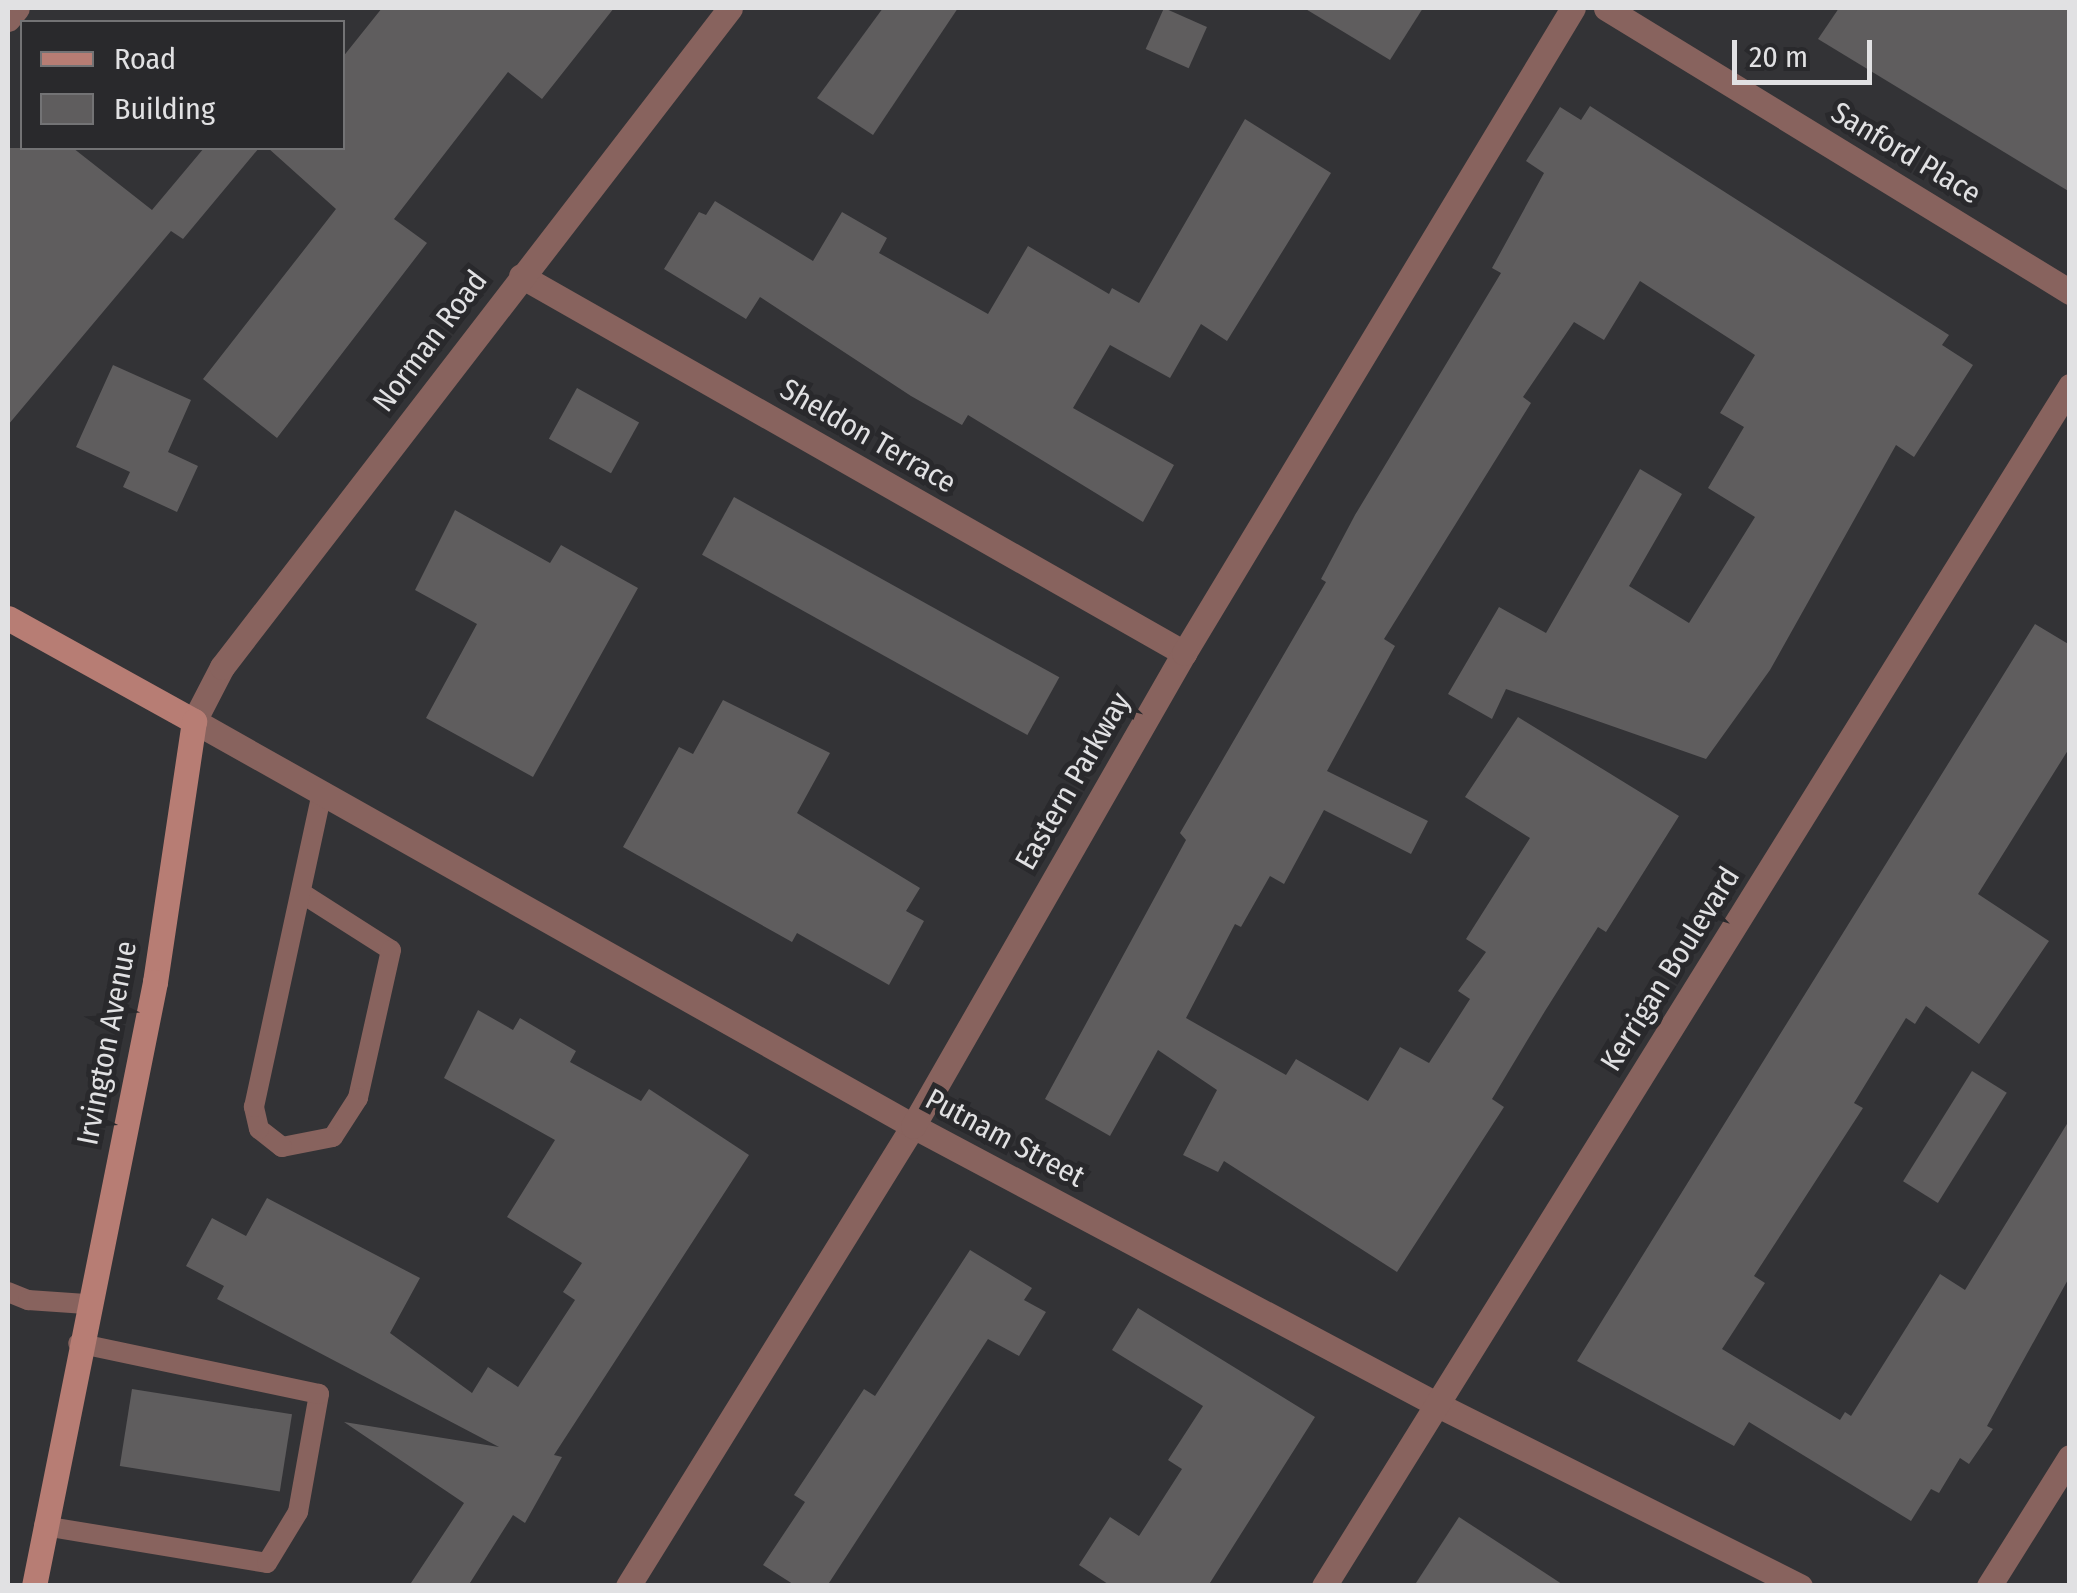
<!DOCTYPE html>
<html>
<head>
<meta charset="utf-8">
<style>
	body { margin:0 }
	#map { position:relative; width:2077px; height:1593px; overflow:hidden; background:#333336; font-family:"Fira Sans Condensed",sans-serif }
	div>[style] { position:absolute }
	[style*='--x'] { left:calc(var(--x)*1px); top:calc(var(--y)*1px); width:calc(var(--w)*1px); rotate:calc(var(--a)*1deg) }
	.building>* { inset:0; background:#5f5d5e; transform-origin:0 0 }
	.service>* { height:20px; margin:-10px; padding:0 10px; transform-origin:10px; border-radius:10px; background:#88635e }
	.minor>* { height:25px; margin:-12.5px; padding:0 12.5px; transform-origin:12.5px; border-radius:12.5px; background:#88635e }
	.tertiary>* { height:25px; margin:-12.5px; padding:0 12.5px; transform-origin:12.5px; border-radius:12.5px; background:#88635e }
	.secondary>* { height:25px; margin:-12.5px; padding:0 12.5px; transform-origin:12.5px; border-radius:12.5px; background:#b77d74 }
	span { translate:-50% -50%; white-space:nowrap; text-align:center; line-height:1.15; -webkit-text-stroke:10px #29292c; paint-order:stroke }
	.street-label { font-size:30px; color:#e1e1e3 }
	.frame { position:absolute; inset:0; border:10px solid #e1e1e3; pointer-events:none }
	.legend { position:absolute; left:20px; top:20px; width:325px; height:130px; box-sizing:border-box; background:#29292c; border:2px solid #737375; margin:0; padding:12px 18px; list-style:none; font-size:30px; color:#e1e1e3 }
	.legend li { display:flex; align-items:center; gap:20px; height:50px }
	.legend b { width:50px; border:2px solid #737375 }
	.scale { position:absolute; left:1732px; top:40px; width:140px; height:45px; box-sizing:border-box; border:5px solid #e1e1e3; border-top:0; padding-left:12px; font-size:30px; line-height:35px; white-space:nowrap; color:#e1e1e3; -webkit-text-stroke:8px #29292c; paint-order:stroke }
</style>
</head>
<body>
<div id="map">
	<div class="building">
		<div style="clip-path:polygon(382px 8px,614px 8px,542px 99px,508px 72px,394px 219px,427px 243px,277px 438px,203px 379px,336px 209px,268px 148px,342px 148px,342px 58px)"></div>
		<div style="clip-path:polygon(883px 8px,958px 8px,873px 135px,817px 98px)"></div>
		<div style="left:1164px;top:8px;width:47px;height:45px;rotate:24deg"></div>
		<div style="clip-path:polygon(1304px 8px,1423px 8px,1390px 60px)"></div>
		<div style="clip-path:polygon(1839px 8px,2070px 8px,2070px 192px,1818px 39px)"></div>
		<div style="clip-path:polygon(1590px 106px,1949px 335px,1942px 345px,1973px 365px,1914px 457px,1896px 445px,1770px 670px,1706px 759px,1506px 689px,1492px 719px,1448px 694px,1499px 607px,1546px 633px,1640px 469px,1682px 494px,1629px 586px,1689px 623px,1755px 517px,1708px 488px,1744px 427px,1720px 413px,1755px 355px,1640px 281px,1604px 340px,1574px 322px,1523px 397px,1531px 403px,1384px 639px,1395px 646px,1327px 771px,1428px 821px,1411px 854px,1324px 810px,1284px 884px,1270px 876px,1241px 927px,1235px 924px,1186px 1018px,1286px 1075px,1296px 1059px,1368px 1101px,1400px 1047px,1429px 1063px,1470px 999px,1458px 991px,1486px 952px,1466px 939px,1530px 838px,1465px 797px,1518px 717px,1679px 816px,1606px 932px,1598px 927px,1545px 1011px,1492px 1099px,1504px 1107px,1397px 1272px,1224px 1161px,1218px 1172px,1183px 1155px,1217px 1090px,1158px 1050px,1110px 1136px,1045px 1099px,1186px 840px,1180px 833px,1326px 582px,1321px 579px,1355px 515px,1501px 273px,1492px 268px,1544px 173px,1526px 161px,1560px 107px,1581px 120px)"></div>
		<div style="clip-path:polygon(1245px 119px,1331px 173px,1227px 341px,1201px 324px,1170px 378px,1110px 345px,1073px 408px,1174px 465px,1143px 522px,968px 415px,962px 425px,911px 396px,760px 297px,746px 319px,664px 269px,699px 212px,706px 215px,715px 201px,813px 261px,842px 212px,887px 238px,879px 253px,988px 314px,1028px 246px,1109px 294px,1112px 288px,1139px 303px)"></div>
		<div style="clip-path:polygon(8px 148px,73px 148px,152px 210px,204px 148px,259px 148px,183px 239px,171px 231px,8px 425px)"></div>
		<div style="clip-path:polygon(113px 365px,191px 400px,168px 452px,198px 466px,177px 512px,123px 487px,130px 472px,76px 447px)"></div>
		<div style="left:577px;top:388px;width:71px;height:58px;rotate:29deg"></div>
		<div style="left:734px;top:497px;width:372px;height:66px;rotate:29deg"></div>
		<div style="clip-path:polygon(455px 510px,550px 563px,561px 545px,638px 588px,533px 777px,426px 718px,477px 624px,415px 590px)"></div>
		<div style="clip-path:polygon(2035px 624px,2070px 645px,2070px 747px,1978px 894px,2049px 941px,1979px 1044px,1926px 1006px,1915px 1024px,1906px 1018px,1854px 1103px,1863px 1108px,1754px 1276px,1765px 1283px,1722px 1349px,1840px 1420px,1845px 1412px,1851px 1416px,1940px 1274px,1965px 1290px,2070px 1119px,2070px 1276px,1987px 1426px,1993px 1429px,1969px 1464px,1960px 1458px,1939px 1493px,1931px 1489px,1911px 1521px,1749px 1422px,1734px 1446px,1577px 1361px)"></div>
		<div style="clip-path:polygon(723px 700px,830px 753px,797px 813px,920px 888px,906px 911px,924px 921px,889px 985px,797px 933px,792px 942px,623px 847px,679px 747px,693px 754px)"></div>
		<div style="clip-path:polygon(478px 1010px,513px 1030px,520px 1018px,576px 1051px,570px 1062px,641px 1101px,649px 1089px,749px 1155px,554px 1455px,562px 1457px,525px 1523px,513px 1515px,468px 1586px,409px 1586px,464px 1503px,344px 1422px,499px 1447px,217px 1299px,224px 1286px,186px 1266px,212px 1218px,246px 1236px,267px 1198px,420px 1278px,390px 1333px,472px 1393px,488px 1367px,518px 1387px,575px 1300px,563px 1292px,582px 1263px,507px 1217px,555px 1140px,444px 1078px)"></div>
		<div style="left:1972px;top:1071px;width:41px;height:130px;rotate:32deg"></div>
		<div style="clip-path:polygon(970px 1250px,1032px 1288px,1024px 1300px,1046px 1312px,1019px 1356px,988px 1339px,827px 1586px,796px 1586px,763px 1565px,805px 1502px,794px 1495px,864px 1389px,875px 1396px)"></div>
		<div style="clip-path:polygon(1138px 1308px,1315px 1417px,1208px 1586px,1111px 1586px,1079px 1565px,1110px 1517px,1139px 1536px,1182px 1469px,1168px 1460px,1203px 1406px,1112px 1350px)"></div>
		<div style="left:132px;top:1389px;width:162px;height:78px;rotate:9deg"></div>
		<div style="clip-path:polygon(1459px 1517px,1565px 1586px,1414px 1586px)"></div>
	</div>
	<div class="service">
		<div style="--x:303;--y:894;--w:104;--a:32.5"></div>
		<div style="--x:391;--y:950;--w:152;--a:102.6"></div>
		<div style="--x:358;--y:1098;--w:46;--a:122.7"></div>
		<div style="--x:333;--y:1137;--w:52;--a:168.9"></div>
		<div style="--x:282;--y:1147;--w:29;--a:-142"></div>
		<div style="--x:259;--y:1129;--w:23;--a:-103"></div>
		<div style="--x:254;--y:1107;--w:321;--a:-77.8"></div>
		<div style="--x:8;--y:1292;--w:22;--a:22"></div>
		<div style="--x:28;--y:1300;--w:58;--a:3.9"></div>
		<div style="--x:44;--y:1526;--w:226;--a:9.4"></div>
		<div style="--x:267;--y:1563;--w:60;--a:-58.7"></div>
		<div style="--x:298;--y:1512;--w:120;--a:-79.9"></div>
		<div style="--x:319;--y:1394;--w:246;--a:-168.1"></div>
	</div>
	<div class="minor">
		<div style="--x:1606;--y:8;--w:544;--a:31.47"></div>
		<div style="--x:8;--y:19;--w:14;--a:-51"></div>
		<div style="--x:521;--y:276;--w:763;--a:29.62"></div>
		<div style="--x:194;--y:721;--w:61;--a:-62.6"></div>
		<div style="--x:222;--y:667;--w:832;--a:-52.37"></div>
		<div style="--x:628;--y:1586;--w:541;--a:-58.22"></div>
		<div style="--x:913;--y:1126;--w:595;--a:27.99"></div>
		<div style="--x:1438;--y:1405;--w:405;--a:26.6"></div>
		<div style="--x:1989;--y:1586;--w:152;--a:-57.9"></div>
	</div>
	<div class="tertiary">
		<div style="--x:194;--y:721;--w:825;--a:29.39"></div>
		<div style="--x:913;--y:1126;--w:545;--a:-60.19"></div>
		<div style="--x:1184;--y:653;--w:753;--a:-58.91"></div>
		<div style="--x:1324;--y:1586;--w:1413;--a:-58.13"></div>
	</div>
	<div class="secondary">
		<div style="--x:8;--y:618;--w:213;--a:29"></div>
		<div style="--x:194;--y:721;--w:264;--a:98.5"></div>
		<div style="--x:155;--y:982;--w:616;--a:101.33"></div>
	</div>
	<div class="street-label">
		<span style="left:1906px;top:153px;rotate:31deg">Sanford Place</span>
		<span style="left:430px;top:341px;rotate:-53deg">Norman Road</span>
		<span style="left:868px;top:436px;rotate:30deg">Sheldon Terrace</span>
		<span style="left:1073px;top:781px;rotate:-60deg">Eastern Parkway</span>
		<span style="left:1670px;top:969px;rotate:-58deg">Kerrigan Boulevard</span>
		<span style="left:107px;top:1043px;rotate:-79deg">Irvington Avenue</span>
		<span style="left:1005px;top:1138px;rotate:28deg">Putnam Street</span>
	</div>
	<div class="frame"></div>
	<ul class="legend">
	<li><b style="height:12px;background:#b77d74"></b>Road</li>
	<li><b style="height:28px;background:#5f5d5e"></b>Building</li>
	</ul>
	<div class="scale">20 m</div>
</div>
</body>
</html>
